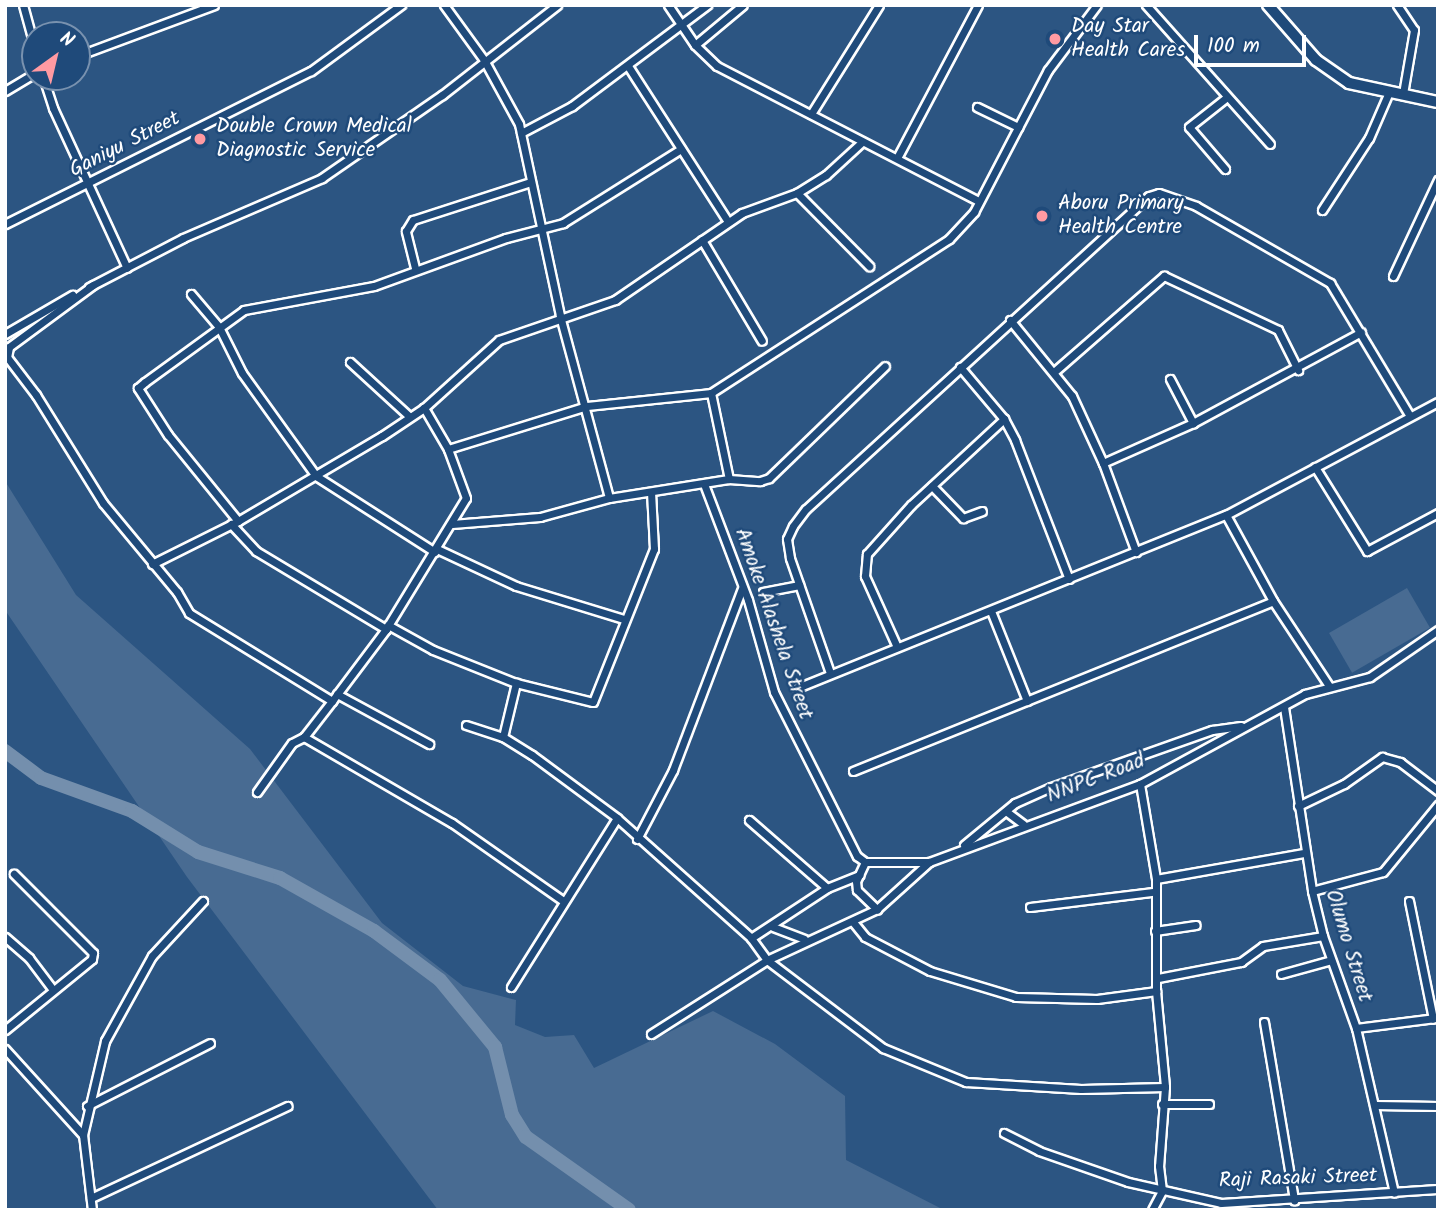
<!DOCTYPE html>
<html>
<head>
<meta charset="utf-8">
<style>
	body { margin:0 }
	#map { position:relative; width:1443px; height:1215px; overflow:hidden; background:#2c5582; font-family:Kalam,sans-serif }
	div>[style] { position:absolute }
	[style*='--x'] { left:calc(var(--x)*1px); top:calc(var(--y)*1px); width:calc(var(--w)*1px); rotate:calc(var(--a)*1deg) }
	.green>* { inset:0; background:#486b92; transform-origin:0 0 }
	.river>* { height:14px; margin:-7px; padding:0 7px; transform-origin:7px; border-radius:7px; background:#748fad }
	.roads { filter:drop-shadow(2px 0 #fff) drop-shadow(-2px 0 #fff) drop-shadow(0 2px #fff) drop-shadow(0 -2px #fff) }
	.street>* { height:7px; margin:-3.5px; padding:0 3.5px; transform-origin:3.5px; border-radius:3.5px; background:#1f4a7a }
	.secondary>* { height:10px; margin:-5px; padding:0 5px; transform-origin:5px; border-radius:5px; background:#1f4a7a }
	.dots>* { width:19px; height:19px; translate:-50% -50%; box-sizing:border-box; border:4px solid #1f4a7a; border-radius:50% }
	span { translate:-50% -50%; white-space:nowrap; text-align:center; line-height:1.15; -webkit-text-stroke:5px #1f4a7a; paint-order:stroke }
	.poi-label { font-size:21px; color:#fff }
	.left { translate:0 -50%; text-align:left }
	.street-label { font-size:21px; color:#fff }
	.frame { position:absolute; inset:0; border:7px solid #fff; pointer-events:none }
	.north { position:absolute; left:21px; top:21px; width:70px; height:70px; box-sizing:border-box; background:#1f4a7a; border:2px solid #7992af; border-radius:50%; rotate:34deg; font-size:19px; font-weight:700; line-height:28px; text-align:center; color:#fff }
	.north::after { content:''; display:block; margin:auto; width:24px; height:32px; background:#ff9aa2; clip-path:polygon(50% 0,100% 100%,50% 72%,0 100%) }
	.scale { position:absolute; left:1194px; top:35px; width:112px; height:32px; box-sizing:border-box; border:4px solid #fff; border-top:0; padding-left:9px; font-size:21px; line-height:24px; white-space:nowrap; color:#fff; -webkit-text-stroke:5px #1f4a7a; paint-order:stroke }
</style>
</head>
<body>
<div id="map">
	<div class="green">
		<div style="clip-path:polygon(5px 481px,76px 595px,250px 749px,382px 923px,463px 986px,516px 1000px,515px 1025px,545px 1037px,574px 1035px,594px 1068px,713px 1011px,775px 1044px,845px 1096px,846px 1160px,944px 1210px,438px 1210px,187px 877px,5px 610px)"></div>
		<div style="left:1407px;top:588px;width:46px;height:90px;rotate:60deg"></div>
	</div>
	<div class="river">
		<div style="--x:5;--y:751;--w:45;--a:36.9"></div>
		<div style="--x:41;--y:778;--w:97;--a:19.9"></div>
		<div style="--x:132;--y:811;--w:78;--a:31.8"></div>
		<div style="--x:198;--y:852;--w:86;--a:17.6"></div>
		<div style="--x:280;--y:878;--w:108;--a:29.4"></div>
		<div style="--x:374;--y:931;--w:82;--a:36.6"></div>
		<div style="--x:440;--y:980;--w:87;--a:50.6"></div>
		<div style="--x:495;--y:1047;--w:70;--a:76"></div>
		<div style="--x:512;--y:1115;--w:26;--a:58"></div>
		<div style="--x:526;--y:1137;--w:126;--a:35.3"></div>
	</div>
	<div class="roads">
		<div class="street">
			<div style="--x:23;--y:5;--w:46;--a:74.7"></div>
			<div style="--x:444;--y:5;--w:68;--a:54"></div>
			<div style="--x:484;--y:60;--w:73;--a:61.3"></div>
			<div style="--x:519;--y:124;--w:196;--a:77.9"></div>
			<div style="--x:560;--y:316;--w:188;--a:74.9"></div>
			<div style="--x:668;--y:5;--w:48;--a:56"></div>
			<div style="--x:695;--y:45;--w:30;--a:44"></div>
			<div style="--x:717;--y:66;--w:294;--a:27.3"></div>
			<div style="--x:1146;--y:5;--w:186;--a:48.3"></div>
			<div style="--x:1397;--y:5;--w:30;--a:56"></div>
			<div style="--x:1414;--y:30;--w:65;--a:99.8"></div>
			<div style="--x:695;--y:45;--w:62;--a:-39.8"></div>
			<div style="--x:77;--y:56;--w:146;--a:-20.4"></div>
			<div style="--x:628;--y:66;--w:185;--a:57.3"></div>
			<div style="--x:43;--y:77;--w:33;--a:72"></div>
			<div style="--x:53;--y:108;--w:176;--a:65.2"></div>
			<div style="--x:5;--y:91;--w:35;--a:-31"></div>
			<div style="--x:977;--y:107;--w:46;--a:26"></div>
			<div style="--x:811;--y:114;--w:128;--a:-58"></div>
			<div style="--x:521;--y:133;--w:58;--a:-27.9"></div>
			<div style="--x:572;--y:106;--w:169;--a:-36.8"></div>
			<div style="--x:897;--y:158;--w:173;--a:-62.1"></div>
			<div style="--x:1225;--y:169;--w:55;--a:-130.6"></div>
			<div style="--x:1189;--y:127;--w:48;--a:-38.3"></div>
			<div style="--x:797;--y:193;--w:103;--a:45.4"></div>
			<div style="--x:1322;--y:210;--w:86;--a:-56.9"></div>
			<div style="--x:1369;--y:138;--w:50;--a:-66.5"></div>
			<div style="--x:5;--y:224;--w:342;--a:-26.6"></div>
			<div style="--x:311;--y:71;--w:112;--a:-36.3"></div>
			<div style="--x:702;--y:240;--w:117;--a:59.3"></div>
			<div style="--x:415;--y:268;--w:38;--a:-104"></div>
			<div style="--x:406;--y:231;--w:13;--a:-58"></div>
			<div style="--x:413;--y:220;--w:124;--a:-17.9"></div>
			<div style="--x:1393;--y:276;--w:106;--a:-64.9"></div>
			<div style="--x:93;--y:285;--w:104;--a:143.6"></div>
			<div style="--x:9;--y:347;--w:10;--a:101"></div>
			<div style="--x:7;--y:357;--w:48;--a:52.7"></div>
			<div style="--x:36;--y:395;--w:127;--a:58.2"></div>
			<div style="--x:103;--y:503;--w:116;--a:50.3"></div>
			<div style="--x:177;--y:592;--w:24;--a:60"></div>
			<div style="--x:189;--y:613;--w:168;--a:31.6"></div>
			<div style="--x:332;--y:701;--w:90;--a:-53.1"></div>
			<div style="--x:386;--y:629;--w:153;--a:-58.6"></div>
			<div style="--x:466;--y:498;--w:52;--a:-110.2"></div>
			<div style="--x:448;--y:449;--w:48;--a:-120.3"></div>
			<div style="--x:89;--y:287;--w:106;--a:-27.5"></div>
			<div style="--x:183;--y:238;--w:151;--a:-23.3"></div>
			<div style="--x:322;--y:178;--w:146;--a:-34.7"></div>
			<div style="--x:442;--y:95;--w:146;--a:-38"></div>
			<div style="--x:191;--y:294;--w:43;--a:49.7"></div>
			<div style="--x:219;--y:327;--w:51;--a:63.4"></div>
			<div style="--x:242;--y:373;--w:127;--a:54.3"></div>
			<div style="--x:316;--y:476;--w:141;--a:32.6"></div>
			<div style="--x:1010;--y:320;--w:98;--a:50.8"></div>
			<div style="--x:1072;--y:396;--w:74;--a:65.2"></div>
			<div style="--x:1103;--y:463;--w:95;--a:69.7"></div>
			<div style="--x:5;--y:334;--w:78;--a:-30.2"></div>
			<div style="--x:350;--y:362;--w:81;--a:42.5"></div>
			<div style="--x:960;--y:367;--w:68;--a:49.8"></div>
			<div style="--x:1004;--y:419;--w:24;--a:62"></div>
			<div style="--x:1015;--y:440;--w:149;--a:68.8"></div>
			<div style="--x:1055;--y:371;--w:145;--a:-41.1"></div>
			<div style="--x:1164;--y:276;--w:126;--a:25.3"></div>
			<div style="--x:1278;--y:330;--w:45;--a:63.4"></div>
			<div style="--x:1170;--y:379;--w:50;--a:62.4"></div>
			<div style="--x:711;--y:393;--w:88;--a:78.2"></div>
			<div style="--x:448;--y:449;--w:145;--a:-17.2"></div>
			<div style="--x:587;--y:406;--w:125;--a:-6"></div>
			<div style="--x:711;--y:393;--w:283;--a:-32.9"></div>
			<div style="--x:949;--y:239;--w:37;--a:-47"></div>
			<div style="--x:974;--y:212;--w:160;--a:-62.5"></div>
			<div style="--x:1048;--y:70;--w:81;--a:-53"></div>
			<div style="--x:1103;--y:463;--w:98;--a:-24"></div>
			<div style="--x:1193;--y:423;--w:191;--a:-28.4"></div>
			<div style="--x:1315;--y:467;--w:99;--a:58.2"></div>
			<div style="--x:1367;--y:551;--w:81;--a:-28.2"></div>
			<div style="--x:704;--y:484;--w:124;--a:69.2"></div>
			<div style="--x:748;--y:600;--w:96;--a:74.2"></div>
			<div style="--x:774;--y:692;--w:184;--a:63.2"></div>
			<div style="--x:857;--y:856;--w:10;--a:37"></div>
			<div style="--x:865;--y:862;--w:64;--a:0"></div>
			<div style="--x:932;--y:486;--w:45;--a:45.9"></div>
			<div style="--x:963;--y:518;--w:20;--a:-20"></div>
			<div style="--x:1226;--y:515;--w:98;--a:61.3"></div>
			<div style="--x:1273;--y:601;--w:102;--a:56.6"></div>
			<div style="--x:238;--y:521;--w:111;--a:-129.1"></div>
			<div style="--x:168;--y:435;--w:56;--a:-122.6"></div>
			<div style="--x:138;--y:388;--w:9;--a:-41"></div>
			<div style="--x:145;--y:382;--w:122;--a:-36"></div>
			<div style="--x:244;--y:310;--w:132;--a:-10.5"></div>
			<div style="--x:374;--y:286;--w:140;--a:-20"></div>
			<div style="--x:506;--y:238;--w:59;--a:-14.7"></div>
			<div style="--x:563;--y:223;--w:139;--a:-32.1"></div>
			<div style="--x:231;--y:524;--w:37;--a:47"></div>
			<div style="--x:256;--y:551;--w:152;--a:31"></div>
			<div style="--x:452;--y:524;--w:88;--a:-4.5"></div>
			<div style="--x:540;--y:517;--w:72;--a:-15.4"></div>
			<div style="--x:609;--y:498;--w:121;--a:-9"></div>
			<div style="--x:729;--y:479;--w:31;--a:4"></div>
			<div style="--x:760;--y:481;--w:9;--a:-18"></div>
			<div style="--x:769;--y:478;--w:161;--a:-44"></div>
			<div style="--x:437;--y:549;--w:87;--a:25.1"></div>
			<div style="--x:516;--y:586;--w:113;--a:17"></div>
			<div style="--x:152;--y:564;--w:96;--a:-26.6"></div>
			<div style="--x:238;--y:521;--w:167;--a:-30.6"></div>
			<div style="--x:382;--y:436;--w:50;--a:-33.7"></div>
			<div style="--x:424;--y:408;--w:101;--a:-42.2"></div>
			<div style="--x:499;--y:340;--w:123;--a:-19"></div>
			<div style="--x:615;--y:300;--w:154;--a:-34.4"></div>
			<div style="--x:742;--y:213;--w:59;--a:-20"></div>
			<div style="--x:797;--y:193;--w:34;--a:-32"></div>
			<div style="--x:826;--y:175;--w:49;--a:-42.5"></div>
			<div style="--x:763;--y:592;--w:37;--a:-11"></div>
			<div style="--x:991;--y:611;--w:97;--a:68.2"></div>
			<div style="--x:388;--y:625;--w:51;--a:29.1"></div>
			<div style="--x:433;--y:650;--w:89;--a:21.7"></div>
			<div style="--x:516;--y:683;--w:79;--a:13.9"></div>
			<div style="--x:593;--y:702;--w:165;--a:-68.3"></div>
			<div style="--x:654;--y:549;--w:57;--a:-93"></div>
			<div style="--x:897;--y:647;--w:78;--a:-114.3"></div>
			<div style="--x:865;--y:576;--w:22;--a:-85"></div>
			<div style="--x:867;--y:554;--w:66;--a:-48.1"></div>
			<div style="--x:911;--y:505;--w:127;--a:-42.8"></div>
			<div style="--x:830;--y:673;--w:122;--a:-109.2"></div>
			<div style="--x:790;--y:558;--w:19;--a:-99"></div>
			<div style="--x:787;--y:539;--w:14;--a:-65"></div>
			<div style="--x:793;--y:526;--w:21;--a:-53"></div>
			<div style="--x:806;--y:509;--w:464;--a:-42.4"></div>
			<div style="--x:1149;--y:196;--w:10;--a:-17"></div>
			<div style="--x:1159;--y:193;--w:39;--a:19"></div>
			<div style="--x:1196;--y:206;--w:155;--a:29.9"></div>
			<div style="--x:1330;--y:283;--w:155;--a:59"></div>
			<div style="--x:797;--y:688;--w:463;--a:-22"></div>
			<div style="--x:1226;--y:515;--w:240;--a:-28.1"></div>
			<div style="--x:337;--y:694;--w:105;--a:28.5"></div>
			<div style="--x:1284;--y:707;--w:186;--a:81.3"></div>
			<div style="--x:1312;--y:891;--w:46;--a:76.3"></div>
			<div style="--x:1323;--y:936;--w:98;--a:70.3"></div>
			<div style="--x:1356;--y:1028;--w:169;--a:77"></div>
			<div style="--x:466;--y:725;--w:39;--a:18"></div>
			<div style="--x:503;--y:737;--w:34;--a:32"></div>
			<div style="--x:532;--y:755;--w:106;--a:36.5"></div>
			<div style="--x:617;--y:818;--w:180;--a:41.8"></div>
			<div style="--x:751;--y:938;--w:27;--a:54"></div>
			<div style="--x:767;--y:960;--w:146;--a:37.2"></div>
			<div style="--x:883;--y:1048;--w:90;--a:22.3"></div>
			<div style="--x:966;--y:1082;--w:115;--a:3.5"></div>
			<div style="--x:1081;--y:1089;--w:84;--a:-1.4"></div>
			<div style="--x:304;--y:737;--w:171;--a:30.2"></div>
			<div style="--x:452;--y:823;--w:134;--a:35"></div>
			<div style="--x:503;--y:737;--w:56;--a:-76.5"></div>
			<div style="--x:853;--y:771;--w:453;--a:-22"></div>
			<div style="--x:1140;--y:784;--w:96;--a:80.4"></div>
			<div style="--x:1156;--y:879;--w:112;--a:90"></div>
			<div style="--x:1156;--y:991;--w:96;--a:84.6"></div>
			<div style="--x:1165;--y:1087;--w:79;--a:94.3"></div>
			<div style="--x:1159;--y:1166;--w:25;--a:83"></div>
			<div style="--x:1162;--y:1191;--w:21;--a:118"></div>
			<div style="--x:257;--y:792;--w:60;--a:-54.5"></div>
			<div style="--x:292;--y:743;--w:13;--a:-27"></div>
			<div style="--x:304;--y:737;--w:46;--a:-52.1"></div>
			<div style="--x:1298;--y:806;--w:51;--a:-25.6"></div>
			<div style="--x:1344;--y:784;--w:47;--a:-35.4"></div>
			<div style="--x:1382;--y:757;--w:19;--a:16"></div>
			<div style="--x:1400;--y:762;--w:48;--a:37.3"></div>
			<div style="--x:1007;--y:812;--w:20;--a:37"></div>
			<div style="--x:749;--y:820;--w:103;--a:41.1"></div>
			<div style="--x:637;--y:839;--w:78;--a:-62.4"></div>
			<div style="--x:673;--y:770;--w:195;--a:-69.2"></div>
			<div style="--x:964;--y:845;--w:66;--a:-39.5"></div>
			<div style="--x:1015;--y:803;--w:39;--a:-24"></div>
			<div style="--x:1051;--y:787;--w:171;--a:-19.5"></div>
			<div style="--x:1212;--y:730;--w:29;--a:-8"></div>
			<div style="--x:865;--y:862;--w:21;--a:115"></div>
			<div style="--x:856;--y:881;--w:9;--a:84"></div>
			<div style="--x:857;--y:890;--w:28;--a:44"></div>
			<div style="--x:1156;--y:879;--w:150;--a:-10"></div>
			<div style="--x:1312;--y:891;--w:73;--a:-15"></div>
			<div style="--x:1383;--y:872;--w:87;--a:-50.6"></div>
			<div style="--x:1409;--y:901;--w:120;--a:78.5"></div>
			<div style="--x:1030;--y:907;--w:124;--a:-7"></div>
			<div style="--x:853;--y:922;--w:19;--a:51"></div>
			<div style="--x:865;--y:937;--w:73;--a:27.6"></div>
			<div style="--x:930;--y:971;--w:90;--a:16.8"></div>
			<div style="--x:1016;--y:997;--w:81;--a:1.4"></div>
			<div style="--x:1097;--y:999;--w:60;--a:-7.7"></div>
			<div style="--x:773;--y:927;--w:33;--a:21"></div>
			<div style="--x:1155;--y:931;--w:41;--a:-8.3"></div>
			<div style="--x:5;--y:937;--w:32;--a:41"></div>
			<div style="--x:29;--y:958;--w:40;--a:53"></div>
			<div style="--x:751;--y:938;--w:91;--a:-33.3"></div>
			<div style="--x:827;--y:888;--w:35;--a:-22"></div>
			<div style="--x:1281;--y:974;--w:52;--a:-15.6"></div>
			<div style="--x:1158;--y:978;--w:85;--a:-10.9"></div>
			<div style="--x:1241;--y:962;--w:27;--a:-36"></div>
			<div style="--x:1263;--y:946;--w:61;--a:-9.5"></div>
			<div style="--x:511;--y:987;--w:199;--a:-57.9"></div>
			<div style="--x:1264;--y:1022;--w:181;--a:80.4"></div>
			<div style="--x:1356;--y:1028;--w:80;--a:-7.2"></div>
			<div style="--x:5;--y:1030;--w:112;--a:-39.2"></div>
			<div style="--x:92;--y:959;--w:6;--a:-81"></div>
			<div style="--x:93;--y:953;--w:112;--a:-135"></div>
			<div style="--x:651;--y:1034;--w:138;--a:-32.5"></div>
			<div style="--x:767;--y:960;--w:121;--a:-24.9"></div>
			<div style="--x:877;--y:909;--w:70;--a:-42.1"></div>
			<div style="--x:929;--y:862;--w:225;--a:-20.3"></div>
			<div style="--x:1140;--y:784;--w:188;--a:-28.6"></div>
			<div style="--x:1305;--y:694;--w:67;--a:-14.7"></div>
			<div style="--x:1370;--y:677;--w:83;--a:-34.7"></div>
			<div style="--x:5;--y:1049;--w:116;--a:47.8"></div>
			<div style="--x:1162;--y:1104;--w:47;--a:0"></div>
			<div style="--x:1375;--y:1105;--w:63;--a:0.9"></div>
			<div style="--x:87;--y:1106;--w:138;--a:-27.1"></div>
			<div style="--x:1004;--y:1133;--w:39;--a:27"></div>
			<div style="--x:1039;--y:1151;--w:94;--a:19.2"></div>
			<div style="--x:1128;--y:1182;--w:95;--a:12.7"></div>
			<div style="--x:1221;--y:1203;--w:217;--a:-3.7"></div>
			<div style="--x:91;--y:1198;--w:217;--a:-25.1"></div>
			<div style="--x:92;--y:1210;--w:76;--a:-96.8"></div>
			<div style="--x:83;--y:1135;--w:97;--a:-76.8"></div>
			<div style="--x:105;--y:1041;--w:97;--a:-61.1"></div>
			<div style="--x:152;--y:956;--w:75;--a:-47.2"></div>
		</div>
		<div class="secondary">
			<div style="--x:1268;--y:5;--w:73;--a:48.9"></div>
			<div style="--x:1316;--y:60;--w:40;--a:34.9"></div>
			<div style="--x:1349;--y:83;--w:91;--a:12.1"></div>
		</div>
	</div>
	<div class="dots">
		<div style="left:1055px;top:39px;background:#ff9aa2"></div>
		<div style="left:200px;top:139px;background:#ff9aa2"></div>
		<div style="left:1042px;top:216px;background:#ff9aa2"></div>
	</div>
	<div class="poi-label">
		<span class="left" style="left:1071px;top:39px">Day Star<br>Health Cares</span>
		<span class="left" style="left:216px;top:139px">Double Crown Medical<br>Diagnostic Service</span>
		<span class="left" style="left:1058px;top:216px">Aboru Primary<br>Health Centre</span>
	</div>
	<div class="street-label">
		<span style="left:125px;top:145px;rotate:-27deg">Ganiyu Street</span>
		<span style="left:773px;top:624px;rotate:71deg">Amoke Alashela Street</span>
		<span style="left:1096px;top:779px;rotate:-21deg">NNPC Road</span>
		<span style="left:1348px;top:946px;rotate:73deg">Olumo Street</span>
		<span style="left:1298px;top:1179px;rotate:-2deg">Raji Rasaki Street</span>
	</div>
	<div class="frame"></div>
	<div class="north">N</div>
	<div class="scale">100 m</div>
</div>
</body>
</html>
